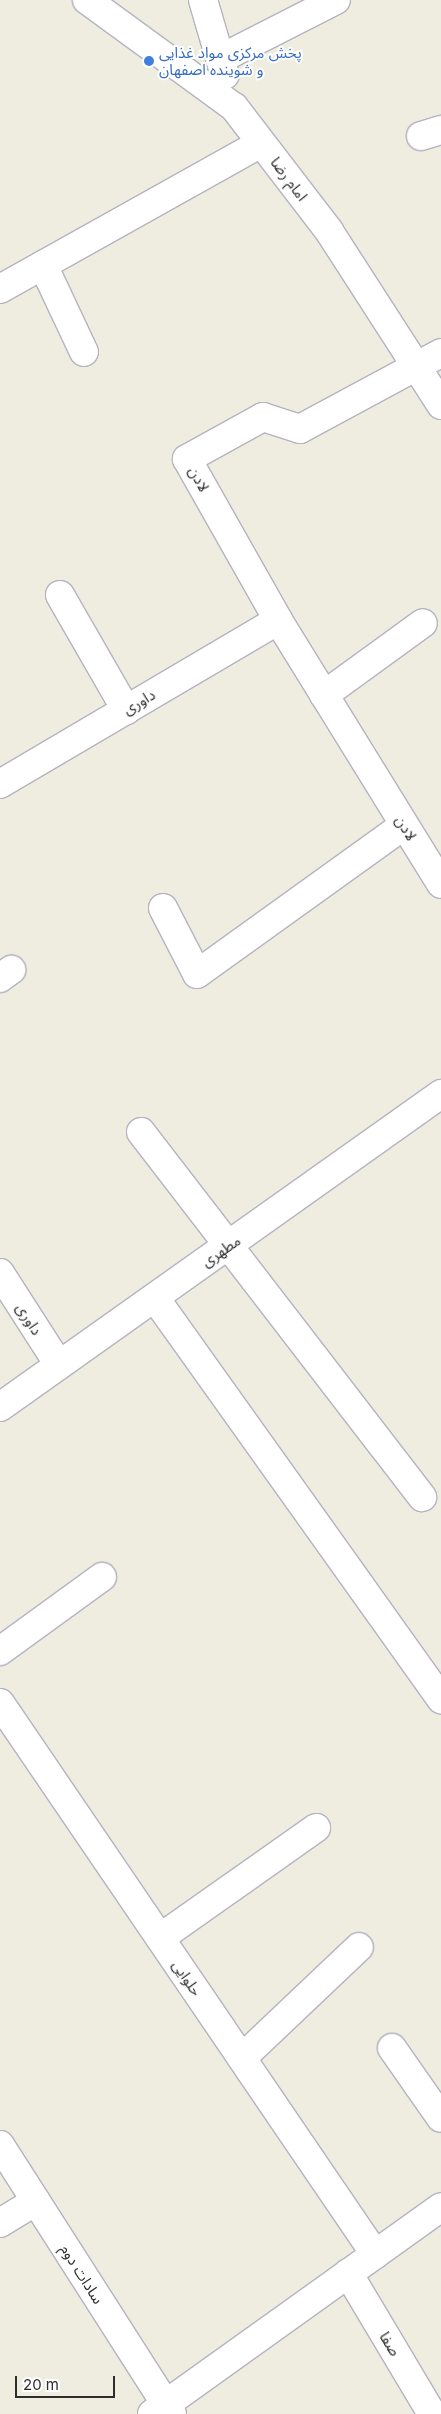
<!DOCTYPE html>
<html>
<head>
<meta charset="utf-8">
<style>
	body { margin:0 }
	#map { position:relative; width:441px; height:2414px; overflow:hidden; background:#eeede0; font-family:Inter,"Noto Sans Arabic",sans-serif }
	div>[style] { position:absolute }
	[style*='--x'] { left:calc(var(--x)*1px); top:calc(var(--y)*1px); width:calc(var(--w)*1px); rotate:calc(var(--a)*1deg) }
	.roads { filter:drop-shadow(1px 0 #b6b3c0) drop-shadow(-1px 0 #b6b3c0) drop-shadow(0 1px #b6b3c0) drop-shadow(0 -1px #b6b3c0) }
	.minor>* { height:28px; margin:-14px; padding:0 14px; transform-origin:14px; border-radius:14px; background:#fff }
	.tertiary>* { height:28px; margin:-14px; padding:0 14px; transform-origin:14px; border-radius:14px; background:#fff }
	.dots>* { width:14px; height:14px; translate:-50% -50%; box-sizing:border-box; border:2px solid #fff; border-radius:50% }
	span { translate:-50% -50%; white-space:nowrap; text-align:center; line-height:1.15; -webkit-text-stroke:4px #fff; paint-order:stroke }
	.shop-label { font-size:15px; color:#366cbe }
	.left { translate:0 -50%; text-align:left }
	.street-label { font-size:15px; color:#2d2d2d }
	.scale { position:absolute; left:15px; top:2376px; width:100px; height:22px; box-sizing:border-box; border:2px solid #2d2d2d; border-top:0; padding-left:6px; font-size:15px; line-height:18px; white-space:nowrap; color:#2d2d2d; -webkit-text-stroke:4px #fff; paint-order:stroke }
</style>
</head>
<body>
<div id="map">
	<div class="roads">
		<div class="minor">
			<div style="--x:87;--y:0;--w:182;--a:36.1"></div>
			<div style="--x:234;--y:107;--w:156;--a:52.5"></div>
			<div style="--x:329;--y:231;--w:207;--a:57.2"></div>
			<div style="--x:203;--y:0;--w:78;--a:73.7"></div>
			<div style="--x:220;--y:59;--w:130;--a:-27"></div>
			<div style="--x:421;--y:136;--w:21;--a:-17"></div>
			<div style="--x:43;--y:265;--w:96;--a:64.8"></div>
			<div style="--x:0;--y:289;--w:299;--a:-29.2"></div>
			<div style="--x:441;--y:353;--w:160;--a:151.7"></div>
			<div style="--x:300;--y:429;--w:39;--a:-162"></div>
			<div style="--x:263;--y:417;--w:87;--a:151.1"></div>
			<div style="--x:187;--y:459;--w:185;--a:60.5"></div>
			<div style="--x:278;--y:620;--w:310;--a:58.3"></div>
			<div style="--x:60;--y:595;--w:133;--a:60.1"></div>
			<div style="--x:324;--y:695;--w:122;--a:-36"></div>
			<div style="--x:0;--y:784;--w:323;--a:-30.5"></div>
			<div style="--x:163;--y:908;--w:74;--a:62.7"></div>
			<div style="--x:197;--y:974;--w:255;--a:-35.7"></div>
			<div style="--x:0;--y:978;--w:14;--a:-36"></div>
			<div style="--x:141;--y:1132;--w:461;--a:52.4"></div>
			<div style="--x:0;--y:1273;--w:109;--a:57.3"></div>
			<div style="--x:155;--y:1298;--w:493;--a:54.5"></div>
			<div style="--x:0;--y:1651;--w:126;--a:-36"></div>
			<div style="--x:0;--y:1703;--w:667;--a:55.76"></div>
			<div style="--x:160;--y:1938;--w:191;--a:-35.2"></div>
			<div style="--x:392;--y:2048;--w:85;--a:55"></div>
			<div style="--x:242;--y:2058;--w:161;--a:-43.5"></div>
			<div style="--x:0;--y:2223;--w:42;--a:-31.4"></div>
			<div style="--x:348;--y:2273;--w:164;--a:59.2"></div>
			<div style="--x:152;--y:2414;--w:355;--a:-35.6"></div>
		</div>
		<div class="tertiary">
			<div style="--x:0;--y:1407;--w:541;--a:-35.37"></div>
			<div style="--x:0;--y:2145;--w:319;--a:57.4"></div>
		</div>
	</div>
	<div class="dots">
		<div style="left:149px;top:61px;background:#3f7fe0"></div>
	</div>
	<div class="shop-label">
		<span class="left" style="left:159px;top:61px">پخش مرکزی مواد غذایی<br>و شوینده اصفهان</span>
	</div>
	<div class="street-label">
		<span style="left:289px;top:179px;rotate:53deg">امام رضا</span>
		<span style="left:199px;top:479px;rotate:61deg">لادن</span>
		<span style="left:139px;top:702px;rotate:-31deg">داوری</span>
		<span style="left:406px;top:828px;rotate:58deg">لادن</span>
		<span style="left:221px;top:1251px;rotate:-35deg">مطهری</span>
		<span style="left:29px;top:1319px;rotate:57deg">داوری</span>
		<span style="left:187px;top:1978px;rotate:56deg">حلوایی</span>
		<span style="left:82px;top:2274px;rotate:58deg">سادات دوم</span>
		<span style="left:390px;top:2344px;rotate:59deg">صفا</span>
	</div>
	<div class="scale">20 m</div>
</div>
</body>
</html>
